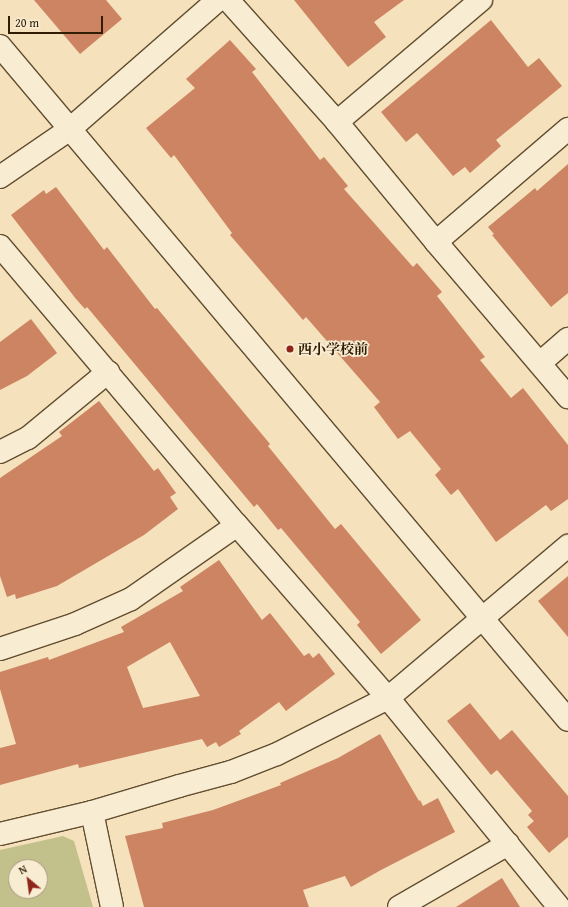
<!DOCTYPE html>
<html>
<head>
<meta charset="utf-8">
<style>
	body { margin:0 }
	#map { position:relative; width:568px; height:907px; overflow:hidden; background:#f5e1bb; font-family:"Gentium Book Plus","Noto Serif JP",serif }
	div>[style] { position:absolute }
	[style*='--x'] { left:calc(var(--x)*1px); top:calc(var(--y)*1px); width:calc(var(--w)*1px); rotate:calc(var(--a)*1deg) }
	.green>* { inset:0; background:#c3c18b }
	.building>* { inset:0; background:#cc8462 }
	.roads { filter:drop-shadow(1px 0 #624e30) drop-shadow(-1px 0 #624e30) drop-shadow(0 1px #624e30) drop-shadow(0 -1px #624e30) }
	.minor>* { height:22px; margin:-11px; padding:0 11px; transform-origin:11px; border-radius:11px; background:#f8ecd3 }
	.tertiary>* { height:22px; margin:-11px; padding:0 11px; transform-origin:11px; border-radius:11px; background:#f8ecd3 }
	.dots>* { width:11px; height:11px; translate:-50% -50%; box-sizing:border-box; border:2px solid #f8ecd3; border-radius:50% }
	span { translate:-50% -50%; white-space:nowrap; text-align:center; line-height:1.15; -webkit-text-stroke:3.5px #f8ecd3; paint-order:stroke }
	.poi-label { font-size:14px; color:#311d01; font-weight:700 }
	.left { translate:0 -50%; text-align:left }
	.north { position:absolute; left:8px; top:859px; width:40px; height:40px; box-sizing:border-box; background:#f8ecd3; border:1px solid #a8997f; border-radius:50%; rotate:331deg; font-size:11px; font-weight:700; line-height:16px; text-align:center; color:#311d01 }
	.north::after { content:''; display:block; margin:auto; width:14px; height:18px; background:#8f2418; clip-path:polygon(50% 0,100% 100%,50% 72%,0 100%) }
	.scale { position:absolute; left:8px; top:16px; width:95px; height:18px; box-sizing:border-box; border:2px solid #311d01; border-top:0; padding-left:5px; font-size:12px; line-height:14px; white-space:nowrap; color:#311d01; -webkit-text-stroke:3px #f8ecd3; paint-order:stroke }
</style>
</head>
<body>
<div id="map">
	<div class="green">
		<div style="clip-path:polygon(evenodd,63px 836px,74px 841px,93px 907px,0 907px,0 850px,63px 836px,16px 867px,40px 867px,40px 891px,16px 891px,16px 867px)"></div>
	</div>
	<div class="building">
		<div style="clip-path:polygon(34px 0,106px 0,122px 19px,80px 54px)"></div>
		<div style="clip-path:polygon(294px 0,404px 0,374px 22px,386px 37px,348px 67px)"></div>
		<div style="clip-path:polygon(491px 20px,528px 67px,539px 58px,562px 86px,496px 140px,501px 146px,470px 173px,465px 167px,453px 176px,417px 133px,406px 142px,381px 112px)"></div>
		<div style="clip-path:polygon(230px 40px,256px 69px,252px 72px,320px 160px,324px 157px,348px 186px,344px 189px,413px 267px,417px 263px,442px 292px,437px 296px,485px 357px,480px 360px,511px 398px,523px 388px,568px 445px,568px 499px,551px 511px,546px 505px,496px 542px,458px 489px,451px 495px,435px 475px,441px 469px,410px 431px,398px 439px,374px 407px,380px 402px,306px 317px,303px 320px,230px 235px,232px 233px,174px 155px,171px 158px,146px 128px,195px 88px,186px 79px)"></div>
		<div style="clip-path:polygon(568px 164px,568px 293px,551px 307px,492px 235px,494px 234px,488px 227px,535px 188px,537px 191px)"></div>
		<div style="clip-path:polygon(56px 187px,104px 250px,107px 247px,155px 309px,157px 308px,270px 444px,268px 446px,335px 529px,341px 524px,421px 620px,381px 654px,357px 625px,360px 622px,281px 528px,278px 530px,257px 504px,254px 507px,87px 307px,85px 309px,76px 299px,11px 215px,44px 190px,46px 194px)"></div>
		<div style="clip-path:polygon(31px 319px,57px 353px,27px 376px,0 390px,0 342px)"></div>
		<div style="clip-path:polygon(99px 401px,154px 471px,158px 468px,176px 493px,170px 497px,178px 509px,144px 535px,57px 586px,16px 599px,15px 594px,7px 597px,0 576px,0 478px,62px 436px,59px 432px)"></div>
		<div style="clip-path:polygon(evenodd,219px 560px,262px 620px,270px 613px,304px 656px,309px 653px,313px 658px,319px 653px,335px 674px,286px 711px,279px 702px,239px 731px,241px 734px,219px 747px,216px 742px,207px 747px,202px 739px,79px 768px,78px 764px,0 785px,0 748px,16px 744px,0 689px,0 672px,48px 657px,49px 660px,124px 632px,121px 627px,183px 591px,180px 587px,219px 560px,170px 642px,200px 696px,143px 708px,127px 667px,170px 642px)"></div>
		<div style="clip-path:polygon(568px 576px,568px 637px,538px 601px)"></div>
		<div style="clip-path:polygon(470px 703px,500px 740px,512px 730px,568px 796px,568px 837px,549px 853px,527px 827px,534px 821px,528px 815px,532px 811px,497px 770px,491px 775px,447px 721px)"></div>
		<div style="clip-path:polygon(380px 734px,419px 801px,420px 800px,423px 806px,438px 798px,455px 832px,381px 870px,351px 887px,345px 876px,303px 890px,309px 907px,144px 907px,125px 836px,163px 828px,162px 823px,213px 810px,281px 785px,280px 783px,338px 758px)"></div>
		<div style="clip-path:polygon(502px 878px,520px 907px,456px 907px)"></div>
	</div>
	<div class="roads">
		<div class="minor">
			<div style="--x:337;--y:122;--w:189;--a:-40.3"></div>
			<div style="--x:70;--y:129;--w:196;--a:-41.1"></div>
			<div style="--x:436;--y:242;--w:174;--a:-40.6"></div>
			<div style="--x:0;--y:246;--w:366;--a:49.7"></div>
			<div style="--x:237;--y:525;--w:230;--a:48.9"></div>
			<div style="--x:388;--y:698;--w:270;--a:50.7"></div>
			<div style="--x:0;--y:452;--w:31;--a:-27"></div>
			<div style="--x:28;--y:438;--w:104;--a:-39.5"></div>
			<div style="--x:0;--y:649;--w:79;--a:-18.4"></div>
			<div style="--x:75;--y:624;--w:61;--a:-24.1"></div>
			<div style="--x:131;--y:599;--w:129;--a:-34.9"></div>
			<div style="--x:92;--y:812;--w:97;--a:78.1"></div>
			<div style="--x:0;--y:834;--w:95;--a:-13.4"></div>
			<div style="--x:92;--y:812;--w:91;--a:-16.6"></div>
			<div style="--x:179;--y:786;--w:54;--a:-15.1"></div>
			<div style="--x:231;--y:772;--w:49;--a:-21.4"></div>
			<div style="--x:277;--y:754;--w:124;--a:-26.8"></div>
			<div style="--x:388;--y:698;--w:236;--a:-40.2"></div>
			<div style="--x:399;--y:907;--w:126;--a:-30"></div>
		</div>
		<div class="tertiary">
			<div style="--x:228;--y:0;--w:164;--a:48.2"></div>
			<div style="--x:337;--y:122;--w:156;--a:50.5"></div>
			<div style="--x:436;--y:242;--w:204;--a:49.6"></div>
			<div style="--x:0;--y:46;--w:881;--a:49.88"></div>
			<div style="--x:0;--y:177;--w:85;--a:-34.4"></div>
			<div style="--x:540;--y:363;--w:37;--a:-41"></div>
		</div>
	</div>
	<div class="dots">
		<div style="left:290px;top:349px;background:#8f2418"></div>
	</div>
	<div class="poi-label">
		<span class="left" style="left:298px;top:349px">西小学校前</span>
	</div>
	<div class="north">N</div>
	<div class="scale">20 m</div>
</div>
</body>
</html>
